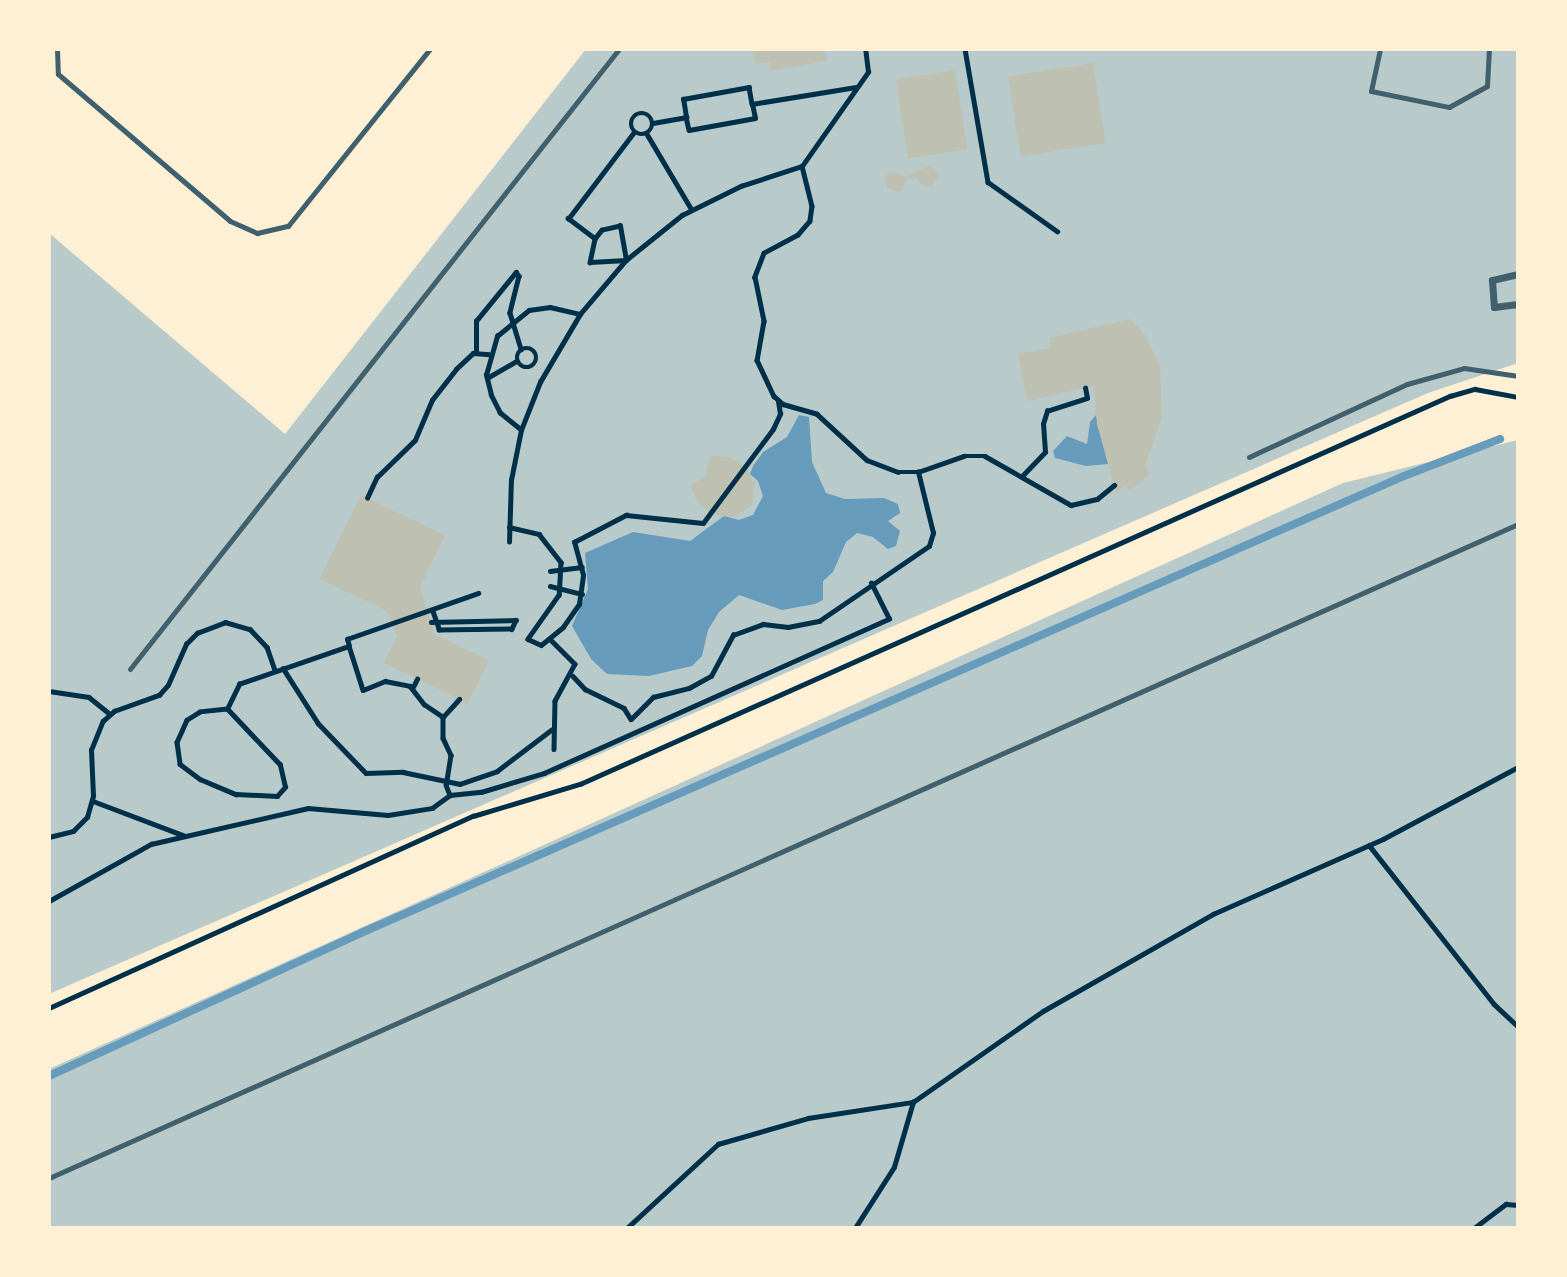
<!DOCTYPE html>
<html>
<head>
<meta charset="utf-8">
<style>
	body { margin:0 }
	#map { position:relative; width:1567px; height:1277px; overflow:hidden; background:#fdf0d5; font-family:"PT Sans",sans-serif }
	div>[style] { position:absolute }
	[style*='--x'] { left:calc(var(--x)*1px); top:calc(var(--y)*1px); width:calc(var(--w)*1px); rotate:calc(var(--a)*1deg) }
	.green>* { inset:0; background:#b9caca }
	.water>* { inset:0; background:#669bbc }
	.stream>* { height:8px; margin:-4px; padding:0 4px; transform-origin:4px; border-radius:4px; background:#669bbc }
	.building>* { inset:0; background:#bec0b2; transform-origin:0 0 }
	.path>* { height:4.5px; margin:-2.25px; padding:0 2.25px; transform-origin:2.25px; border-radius:2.25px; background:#003049 }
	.path>.ring { margin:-2.25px; padding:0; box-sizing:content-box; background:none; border:4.5px solid #003049; border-radius:50% }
	.service>* { height:5px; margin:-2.5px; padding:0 2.5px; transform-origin:2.5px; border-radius:2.5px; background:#3f606c }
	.minor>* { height:7px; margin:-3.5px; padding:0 3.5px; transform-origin:3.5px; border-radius:3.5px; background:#3f606c }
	span { translate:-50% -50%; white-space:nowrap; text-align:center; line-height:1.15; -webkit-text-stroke:7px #fdf0d5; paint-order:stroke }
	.frame { position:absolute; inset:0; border:51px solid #fdf0d5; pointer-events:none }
</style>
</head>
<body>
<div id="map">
	<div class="green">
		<div style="clip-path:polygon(586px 49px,1518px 49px,1518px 363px,1428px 393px,49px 994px,49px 233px,285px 434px)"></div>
		<div style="clip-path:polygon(1518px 440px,1518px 1228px,49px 1228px,49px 1069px,1343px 483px)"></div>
	</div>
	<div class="water">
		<div style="clip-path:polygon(799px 415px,809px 417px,812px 462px,826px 493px,845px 499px,884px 498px,898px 504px,900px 513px,888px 521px,900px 531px,896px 546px,888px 549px,873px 537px,857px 533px,846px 542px,833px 572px,823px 581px,823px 600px,815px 604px,782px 610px,739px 595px,719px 612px,708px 630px,702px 656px,692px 666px,649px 676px,607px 674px,591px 659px,572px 626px,588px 589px,585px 553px,633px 532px,690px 541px,724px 516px,739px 520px,753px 515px,763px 496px,758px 481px,750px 474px,753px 466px,763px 452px,787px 437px)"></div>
		<div style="clip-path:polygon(1096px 415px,1108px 464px,1086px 466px,1055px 458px,1053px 451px,1067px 436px,1087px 444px,1090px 422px)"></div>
	</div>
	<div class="stream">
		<div style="--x:49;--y:1076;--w:343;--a:-24.6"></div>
		<div style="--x:361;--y:933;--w:1139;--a:-23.66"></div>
		<div style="--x:1404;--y:476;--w:103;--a:-21.1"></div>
	</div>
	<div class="building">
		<div style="clip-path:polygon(753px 49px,825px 49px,827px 61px,771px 71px,770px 62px,755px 64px)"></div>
		<div style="left:1093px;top:63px;width:81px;height:86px;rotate:81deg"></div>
		<div style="left:955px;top:70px;width:80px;height:60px;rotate:81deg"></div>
		<div style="clip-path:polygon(930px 165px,939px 175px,932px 187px,921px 185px,917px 177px,907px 179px,901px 192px,887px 188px,885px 177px,890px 172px,906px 176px)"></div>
		<div style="clip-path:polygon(1130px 319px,1146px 336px,1160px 366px,1162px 417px,1145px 466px,1151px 473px,1130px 491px,1125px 485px,1116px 493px,1097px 424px,1094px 386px,1027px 401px,1018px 354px,1051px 348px,1049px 338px)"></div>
		<div style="clip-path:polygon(710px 456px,729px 457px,746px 466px,755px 484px,752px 505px,734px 517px,714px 515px,698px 503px,690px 486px,706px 475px)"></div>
		<div style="clip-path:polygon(361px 495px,445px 535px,420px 588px,434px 634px,489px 660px,468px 704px,384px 663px,397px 636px,388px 612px,320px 579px)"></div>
	</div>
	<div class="path">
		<div style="--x:965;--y:49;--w:135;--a:80.2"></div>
		<div style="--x:988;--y:182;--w:85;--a:35.4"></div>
		<div class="ring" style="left:631px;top:113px;width:17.5px;height:17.5px"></div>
		<div style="--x:686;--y:117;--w:18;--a:-99"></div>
		<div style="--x:683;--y:99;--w:67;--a:-10.3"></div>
		<div style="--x:749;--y:87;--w:17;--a:80"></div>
		<div style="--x:653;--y:123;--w:34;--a:-10"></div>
		<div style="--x:686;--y:117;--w:13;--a:77"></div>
		<div style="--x:689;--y:130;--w:67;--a:-10.3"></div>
		<div style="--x:755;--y:118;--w:14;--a:-102"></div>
		<div style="--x:752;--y:104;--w:105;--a:-9.3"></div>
		<div style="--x:647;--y:134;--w:88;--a:59.4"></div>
		<div style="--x:802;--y:166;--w:41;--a:76"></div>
		<div style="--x:812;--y:206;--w:15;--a:98"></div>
		<div style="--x:810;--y:221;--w:18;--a:131"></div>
		<div style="--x:798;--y:235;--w:38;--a:152"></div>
		<div style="--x:764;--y:253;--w:26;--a:111"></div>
		<div style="--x:755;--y:277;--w:45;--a:78.4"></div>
		<div style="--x:764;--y:321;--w:40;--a:100"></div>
		<div style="--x:757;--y:360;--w:40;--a:65"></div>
		<div style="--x:774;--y:396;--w:12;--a:42"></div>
		<div style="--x:783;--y:404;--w:35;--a:16"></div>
		<div style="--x:817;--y:414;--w:68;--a:42.6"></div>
		<div style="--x:867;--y:460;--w:33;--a:21"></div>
		<div style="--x:898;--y:472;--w:20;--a:0"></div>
		<div style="--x:918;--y:472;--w:49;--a:-19.2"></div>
		<div style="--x:964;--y:456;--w:21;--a:0"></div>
		<div style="--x:985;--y:456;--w:99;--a:29.7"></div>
		<div style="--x:1071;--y:505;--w:27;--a:-13"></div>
		<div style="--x:1097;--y:499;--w:22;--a:-39"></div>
		<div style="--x:595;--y:239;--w:24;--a:102"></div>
		<div style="--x:590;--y:262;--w:36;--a:-3"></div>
		<div style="--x:626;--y:260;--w:35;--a:-100"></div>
		<div style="--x:620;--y:226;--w:18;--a:167"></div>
		<div style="--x:602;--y:230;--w:11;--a:128"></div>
		<div style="--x:595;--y:239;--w:34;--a:-143"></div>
		<div style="--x:568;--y:219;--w:109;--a:-52.8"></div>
		<div class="ring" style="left:517px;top:348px;width:15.5px;height:15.5px"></div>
		<div style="--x:476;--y:353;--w:32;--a:-90"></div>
		<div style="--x:476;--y:321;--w:63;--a:-50.8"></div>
		<div style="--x:516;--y:272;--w:5;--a:53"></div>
		<div style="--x:519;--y:276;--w:38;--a:104"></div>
		<div style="--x:510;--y:313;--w:38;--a:73"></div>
		<div style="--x:487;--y:378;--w:34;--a:-30"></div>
		<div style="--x:521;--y:430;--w:27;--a:-141"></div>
		<div style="--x:500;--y:413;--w:20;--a:-117"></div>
		<div style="--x:491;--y:395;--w:21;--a:-104"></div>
		<div style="--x:486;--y:375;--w:41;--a:-74.2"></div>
		<div style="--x:497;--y:336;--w:41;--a:-39.1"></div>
		<div style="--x:529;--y:310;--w:21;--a:-8"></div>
		<div style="--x:550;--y:307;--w:31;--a:13"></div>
		<div style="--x:1022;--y:476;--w:33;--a:-46"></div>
		<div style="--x:1045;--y:452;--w:28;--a:-94"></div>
		<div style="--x:1043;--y:424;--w:14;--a:-73"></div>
		<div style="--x:1047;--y:411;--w:42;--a:-18"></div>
		<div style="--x:1087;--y:398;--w:10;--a:-101"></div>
		<div style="--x:367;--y:498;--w:23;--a:-65"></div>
		<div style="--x:377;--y:477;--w:53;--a:-44.2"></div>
		<div style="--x:415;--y:440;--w:43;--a:-67"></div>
		<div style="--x:432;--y:400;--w:39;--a:-52"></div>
		<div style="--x:456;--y:369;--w:23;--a:-43"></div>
		<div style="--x:473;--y:353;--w:16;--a:4"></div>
		<div style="--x:509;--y:527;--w:31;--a:13"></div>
		<div style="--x:539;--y:534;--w:36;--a:52"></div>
		<div style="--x:561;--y:562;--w:33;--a:93"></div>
		<div style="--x:559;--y:595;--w:54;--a:125.2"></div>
		<div style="--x:528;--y:639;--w:14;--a:25"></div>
		<div style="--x:541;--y:645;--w:28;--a:-39"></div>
		<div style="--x:563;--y:627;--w:28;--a:-55"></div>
		<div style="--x:579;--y:604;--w:29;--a:-82"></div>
		<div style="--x:583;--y:575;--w:34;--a:-105"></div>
		<div style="--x:574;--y:542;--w:59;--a:-27.4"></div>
		<div style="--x:626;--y:515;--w:77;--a:5.9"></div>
		<div style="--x:703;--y:523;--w:117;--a:-53.3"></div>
		<div style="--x:773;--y:429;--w:17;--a:-65"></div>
		<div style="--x:780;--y:414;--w:13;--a:-99"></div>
		<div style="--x:509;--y:542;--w:62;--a:-88.2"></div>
		<div style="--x:511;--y:480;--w:51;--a:-78.7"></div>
		<div style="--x:521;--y:430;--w:52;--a:-68.4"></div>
		<div style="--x:540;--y:382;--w:79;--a:-59.5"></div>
		<div style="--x:580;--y:314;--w:71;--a:-49.6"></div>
		<div style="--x:626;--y:260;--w:72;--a:-38.8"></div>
		<div style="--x:682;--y:215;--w:66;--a:-26.2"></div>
		<div style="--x:741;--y:186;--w:64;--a:-18.2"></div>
		<div style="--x:802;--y:166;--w:115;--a:-54.9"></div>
		<div style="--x:868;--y:72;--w:23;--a:-97"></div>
		<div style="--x:550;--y:571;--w:32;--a:-7"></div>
		<div style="--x:550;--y:586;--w:33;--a:14"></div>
		<div style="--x:431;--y:622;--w:85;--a:-1.3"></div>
		<div style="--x:516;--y:620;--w:10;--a:114"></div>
		<div style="--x:512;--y:629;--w:73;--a:179.2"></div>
		<div style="--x:439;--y:630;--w:21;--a:-109"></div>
		<div style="--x:550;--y:639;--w:35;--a:45"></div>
		<div style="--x:575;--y:664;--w:42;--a:118.4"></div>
		<div style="--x:555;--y:701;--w:48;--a:91.2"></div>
		<div style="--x:349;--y:646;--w:46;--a:72.3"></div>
		<div style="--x:363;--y:690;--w:24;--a:-22"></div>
		<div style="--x:385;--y:681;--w:25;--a:11"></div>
		<div style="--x:410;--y:686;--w:23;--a:52"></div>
		<div style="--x:424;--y:704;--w:23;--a:34"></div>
		<div style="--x:443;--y:717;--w:21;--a:90"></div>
		<div style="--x:443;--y:738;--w:19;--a:65"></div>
		<div style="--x:451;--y:755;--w:30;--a:99"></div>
		<div style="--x:446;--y:785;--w:11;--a:68"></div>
		<div style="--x:450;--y:795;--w:31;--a:-6"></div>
		<div style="--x:481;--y:792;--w:66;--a:-16.8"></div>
		<div style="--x:544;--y:773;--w:378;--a:-24.1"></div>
		<div style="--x:889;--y:619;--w:40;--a:-116.6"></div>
		<div style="--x:283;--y:668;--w:65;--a:57.5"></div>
		<div style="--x:318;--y:723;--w:69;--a:46.2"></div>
		<div style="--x:366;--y:773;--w:37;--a:-2"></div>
		<div style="--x:403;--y:772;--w:58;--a:11.9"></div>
		<div style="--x:460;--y:784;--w:39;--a:-19"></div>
		<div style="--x:497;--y:771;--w:68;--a:-37.2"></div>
		<div style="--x:573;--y:676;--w:18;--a:47"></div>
		<div style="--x:585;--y:689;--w:43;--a:26"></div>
		<div style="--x:624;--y:708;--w:13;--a:58"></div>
		<div style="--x:631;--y:719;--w:31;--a:-45"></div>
		<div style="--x:653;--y:697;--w:37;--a:-14"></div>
		<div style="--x:689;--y:688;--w:25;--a:-29"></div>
		<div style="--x:711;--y:676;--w:47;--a:-61.8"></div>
		<div style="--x:733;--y:635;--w:32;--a:-20"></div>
		<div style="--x:763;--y:624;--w:25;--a:7"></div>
		<div style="--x:788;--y:627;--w:32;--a:-11"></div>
		<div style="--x:819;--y:621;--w:133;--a:-34.3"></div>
		<div style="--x:929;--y:546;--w:14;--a:-73"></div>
		<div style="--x:933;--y:533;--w:63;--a:-103.8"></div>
		<div style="--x:413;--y:687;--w:9;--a:-63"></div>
		<div style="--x:49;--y:691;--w:40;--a:8.5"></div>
		<div style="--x:89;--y:697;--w:27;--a:39"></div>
		<div style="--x:227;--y:709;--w:27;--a:174"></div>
		<div style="--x:200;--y:712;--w:15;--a:148"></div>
		<div style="--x:187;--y:720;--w:24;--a:114"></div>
		<div style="--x:177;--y:742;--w:22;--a:82"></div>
		<div style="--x:180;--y:764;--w:25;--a:37"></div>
		<div style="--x:200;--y:779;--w:39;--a:23"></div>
		<div style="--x:236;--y:794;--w:41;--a:2.8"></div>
		<div style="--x:277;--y:796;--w:12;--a:-48"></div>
		<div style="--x:285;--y:787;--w:23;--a:-103"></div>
		<div style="--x:280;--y:765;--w:77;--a:-133.4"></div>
		<div style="--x:227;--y:709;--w:28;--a:-64"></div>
		<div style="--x:239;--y:684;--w:116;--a:-19.1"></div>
		<div style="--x:349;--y:646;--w:7;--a:-106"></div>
		<div style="--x:347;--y:639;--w:139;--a:-19.3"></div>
		<div style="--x:443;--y:717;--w:24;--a:-48"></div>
		<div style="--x:93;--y:801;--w:98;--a:20.8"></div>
		<div style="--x:49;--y:837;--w:25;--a:-14"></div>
		<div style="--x:73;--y:831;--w:20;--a:-45"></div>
		<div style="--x:87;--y:817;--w:22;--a:-74"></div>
		<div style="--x:93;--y:796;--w:46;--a:-92.5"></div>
		<div style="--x:91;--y:750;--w:31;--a:-68"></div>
		<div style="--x:103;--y:721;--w:15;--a:-42"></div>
		<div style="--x:114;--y:711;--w:48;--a:-19.6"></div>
		<div style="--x:159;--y:695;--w:13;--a:-48"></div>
		<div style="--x:168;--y:685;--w:45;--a:-66.3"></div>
		<div style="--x:186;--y:644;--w:16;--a:-45"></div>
		<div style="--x:197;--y:633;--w:30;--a:-21"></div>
		<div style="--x:225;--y:622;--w:26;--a:16"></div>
		<div style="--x:250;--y:629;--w:25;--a:47"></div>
		<div style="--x:267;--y:647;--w:24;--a:71"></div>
		<div style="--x:1369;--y:845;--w:202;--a:51.8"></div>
		<div style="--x:1494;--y:1004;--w:33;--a:43"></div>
		<div style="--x:49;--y:901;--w:117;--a:-29.2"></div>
		<div style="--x:151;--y:844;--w:161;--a:-12.9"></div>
		<div style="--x:308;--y:808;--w:80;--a:5"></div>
		<div style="--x:388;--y:815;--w:45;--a:-9"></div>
		<div style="--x:432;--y:808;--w:22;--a:-36"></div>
		<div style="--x:49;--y:1008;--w:465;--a:-24.4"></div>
		<div style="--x:473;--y:816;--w:112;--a:-16.7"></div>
		<div style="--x:580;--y:784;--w:953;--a:-24.04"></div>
		<div style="--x:1450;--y:396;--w:26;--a:-16"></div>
		<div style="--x:1475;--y:389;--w:44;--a:10.5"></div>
		<div style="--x:627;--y:1228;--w:124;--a:-42.7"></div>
		<div style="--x:718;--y:1144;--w:94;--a:-16.1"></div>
		<div style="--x:808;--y:1118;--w:106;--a:-8.7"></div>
		<div style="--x:913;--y:1102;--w:159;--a:-35"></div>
		<div style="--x:1043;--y:1011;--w:196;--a:-29.7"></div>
		<div style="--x:1213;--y:914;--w:186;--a:-23.8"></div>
		<div style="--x:1383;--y:839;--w:153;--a:-28.1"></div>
		<div style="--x:855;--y:1228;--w:72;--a:-57.4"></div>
		<div style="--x:894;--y:1167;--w:68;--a:-73.7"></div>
		<div style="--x:1474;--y:1228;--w:40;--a:-37"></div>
		<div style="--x:1506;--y:1204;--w:12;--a:5"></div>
	</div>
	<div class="service">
		<div style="--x:57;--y:49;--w:25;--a:88"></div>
		<div style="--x:58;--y:74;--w:226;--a:40.5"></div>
		<div style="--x:230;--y:221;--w:30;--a:24"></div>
		<div style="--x:257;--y:233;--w:32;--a:-13"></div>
		<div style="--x:288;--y:226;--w:227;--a:-51.3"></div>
		<div style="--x:1380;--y:49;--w:43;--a:102.1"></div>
		<div style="--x:1371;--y:91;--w:80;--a:11.6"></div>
		<div style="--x:1449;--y:107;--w:43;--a:-28.9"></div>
		<div style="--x:1487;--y:86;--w:37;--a:-87"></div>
		<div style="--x:1249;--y:457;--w:174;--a:-24.8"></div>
		<div style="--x:1407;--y:384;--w:59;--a:-15.7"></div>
		<div style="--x:1464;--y:368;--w:55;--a:8.4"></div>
		<div style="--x:130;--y:669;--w:790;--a:-51.74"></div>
		<div style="--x:49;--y:1178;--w:1608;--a:-24"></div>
	</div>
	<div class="minor">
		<div style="--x:1518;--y:274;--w:27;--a:167"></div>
		<div style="--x:1492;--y:280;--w:27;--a:86"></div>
		<div style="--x:1494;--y:307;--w:24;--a:-7"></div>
	</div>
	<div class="frame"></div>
</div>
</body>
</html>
